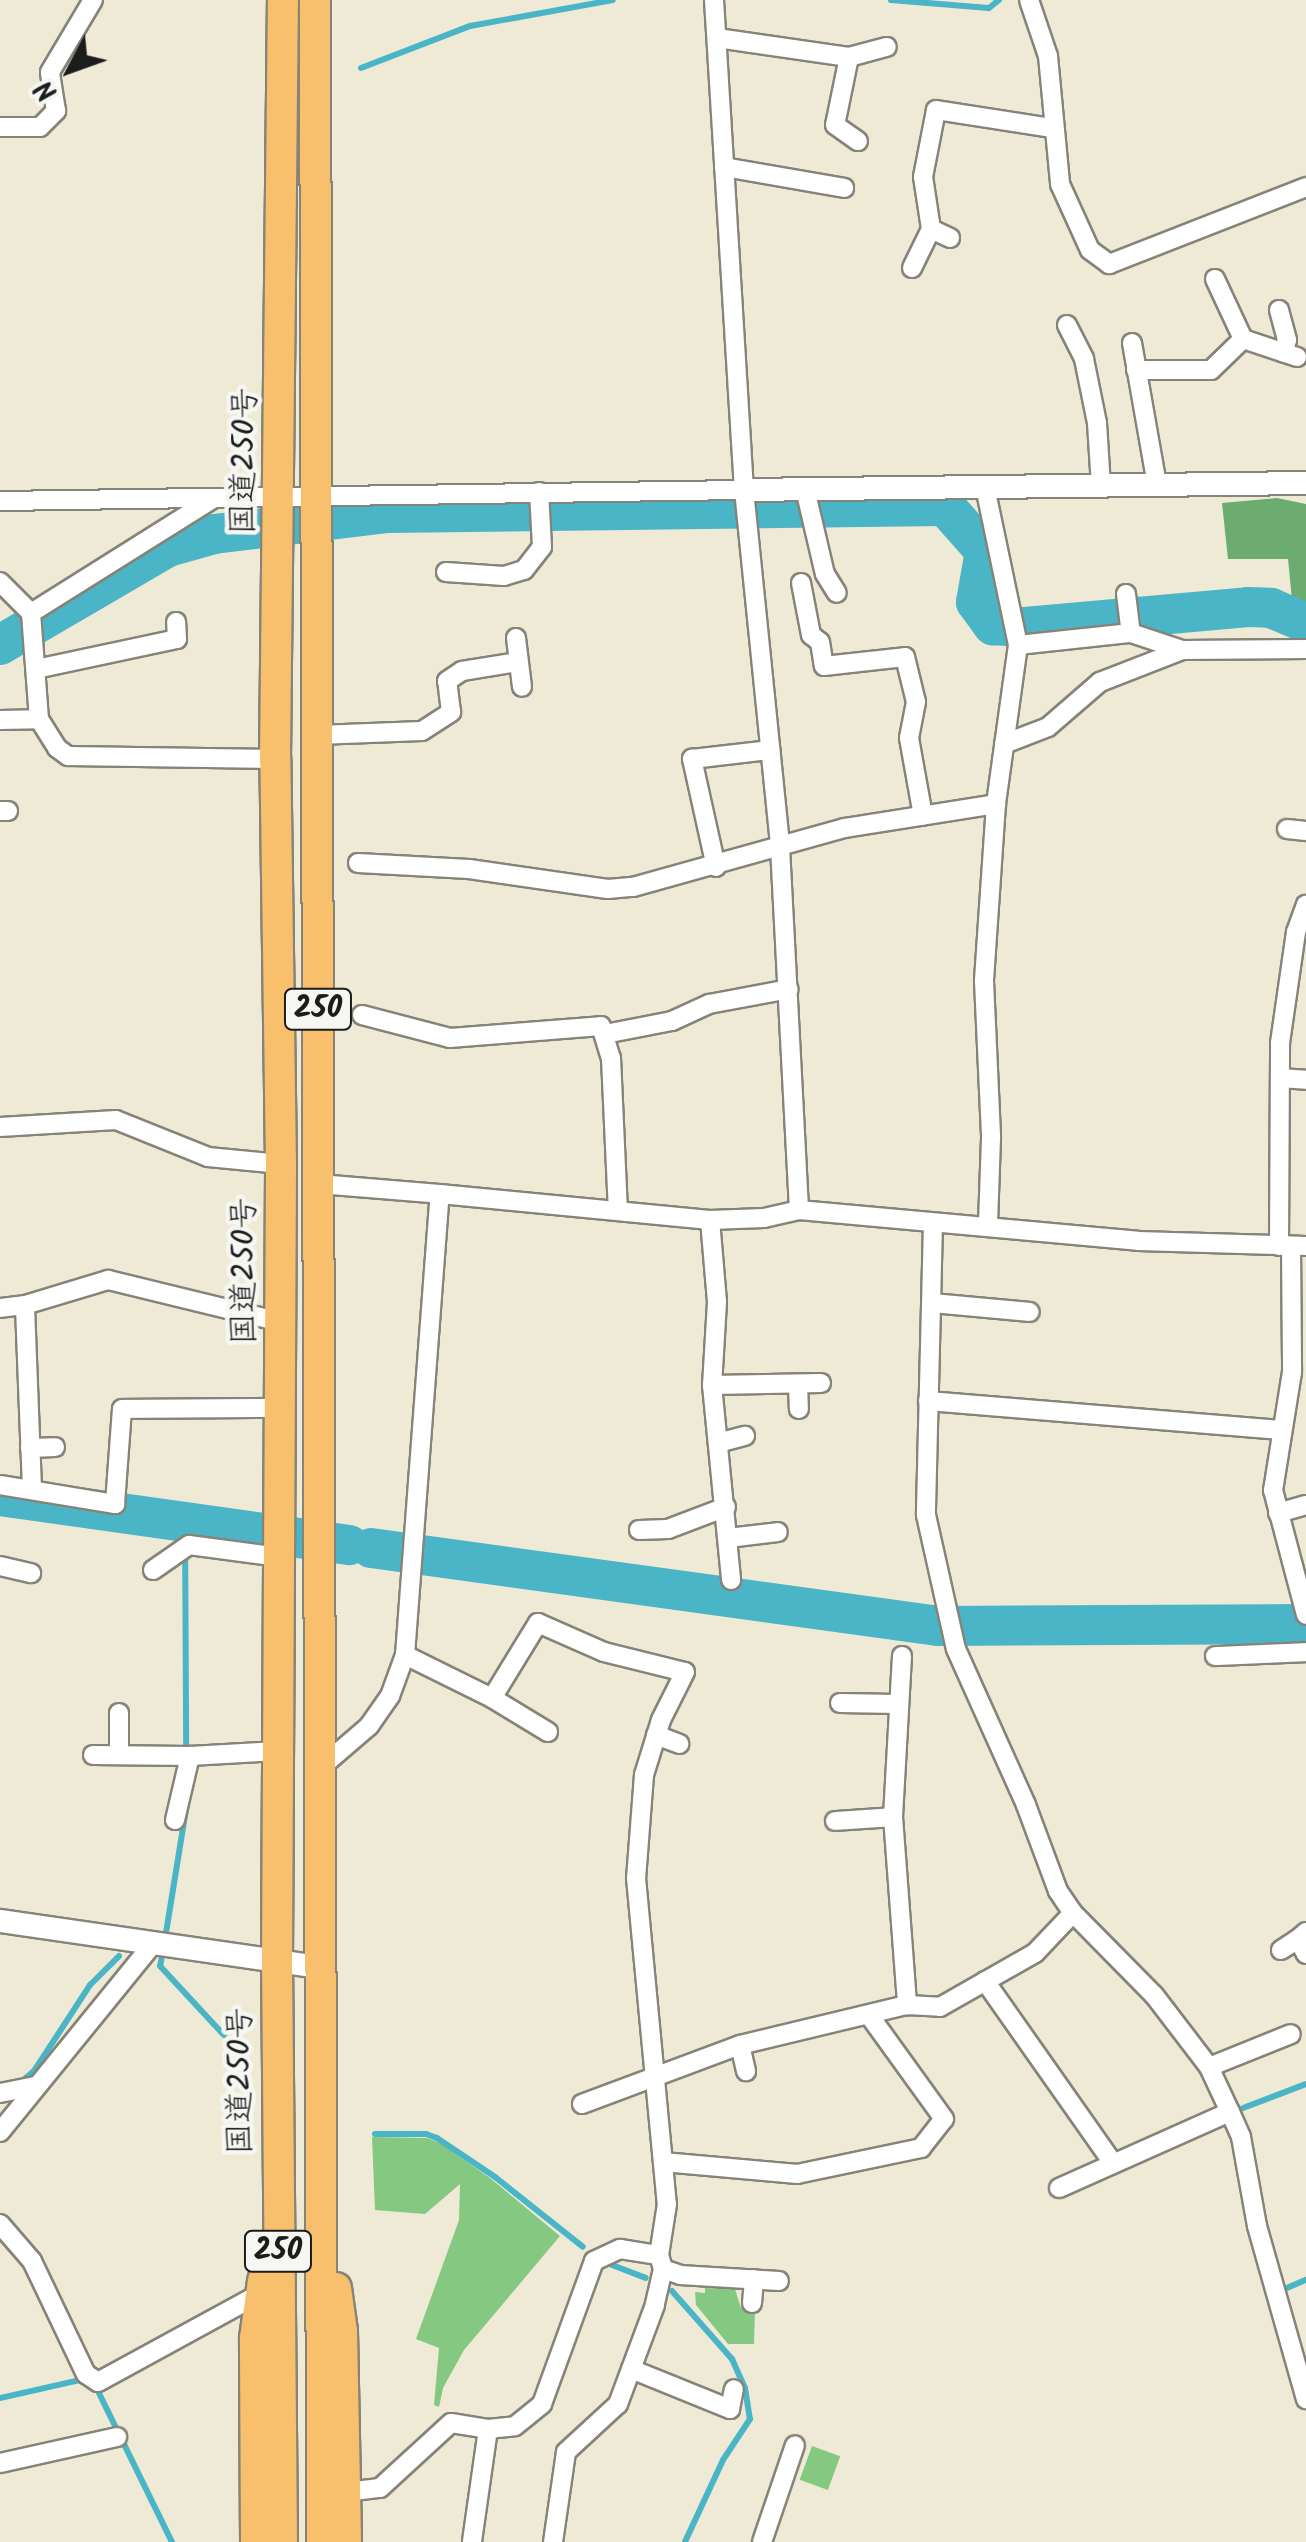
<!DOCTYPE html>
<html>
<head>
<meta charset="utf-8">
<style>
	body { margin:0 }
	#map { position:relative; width:1306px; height:2542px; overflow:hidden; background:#efead5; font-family:Kalam,"Klee One",sans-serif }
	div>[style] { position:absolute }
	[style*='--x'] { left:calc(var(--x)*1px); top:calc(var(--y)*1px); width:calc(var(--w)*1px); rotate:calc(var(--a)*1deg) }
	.green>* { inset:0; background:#85c882; transform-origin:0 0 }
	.forest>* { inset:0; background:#6cac70 }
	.stream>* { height:6px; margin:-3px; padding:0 3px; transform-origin:3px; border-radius:3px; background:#4ab5c6 }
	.river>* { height:40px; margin:-20px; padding:0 20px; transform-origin:20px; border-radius:20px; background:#4ab5c6 }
	.roads { filter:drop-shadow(2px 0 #868378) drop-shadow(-2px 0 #868378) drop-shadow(0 2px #868378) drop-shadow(0 -2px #868378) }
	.minor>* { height:18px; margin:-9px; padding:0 9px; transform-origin:9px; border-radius:9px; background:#fff }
	.tertiary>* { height:22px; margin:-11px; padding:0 11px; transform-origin:11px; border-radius:11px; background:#fff }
	.trunk>* { height:30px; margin:-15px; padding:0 15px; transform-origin:15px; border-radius:15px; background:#f8bf6c }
	span { translate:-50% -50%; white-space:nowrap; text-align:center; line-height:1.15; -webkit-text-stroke:9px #f6f6f2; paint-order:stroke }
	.shield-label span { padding:2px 8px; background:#f6f6f2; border:2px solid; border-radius:8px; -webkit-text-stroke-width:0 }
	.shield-label { font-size:30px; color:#1c1c1c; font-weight:700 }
	.street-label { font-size:32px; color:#1c1c1c }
	.north { position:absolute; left:20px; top:20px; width:100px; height:100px; -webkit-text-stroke:8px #f6f6f2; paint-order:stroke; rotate:229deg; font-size:28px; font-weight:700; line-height:40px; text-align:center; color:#1c1c1c }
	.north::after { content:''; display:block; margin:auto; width:35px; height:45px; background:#1c1c1c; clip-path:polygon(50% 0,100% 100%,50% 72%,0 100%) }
</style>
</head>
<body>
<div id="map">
	<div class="green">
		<div style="clip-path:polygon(372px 2137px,427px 2138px,440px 2143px,490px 2178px,560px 2236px,464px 2350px,443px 2388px,439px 2407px,434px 2405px,439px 2348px,416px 2339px,459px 2220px,460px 2184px,425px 2214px,375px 2210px)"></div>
		<div style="clip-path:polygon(705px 2288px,735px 2289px,741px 2308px,755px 2310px,754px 2344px,728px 2344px,696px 2305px,695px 2292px,705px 2293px)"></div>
		<div style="left:812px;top:2446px;width:30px;height:36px;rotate:20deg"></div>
	</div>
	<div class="forest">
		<div style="clip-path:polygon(1277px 498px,1306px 504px,1306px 622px,1294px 620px,1288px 559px,1228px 559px,1222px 503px)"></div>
	</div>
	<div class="stream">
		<div style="--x:891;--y:0;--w:98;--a:4.7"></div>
		<div style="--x:989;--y:8;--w:13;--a:-39"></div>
		<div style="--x:361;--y:68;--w:117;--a:-21.1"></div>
		<div style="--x:470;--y:26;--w:145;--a:-10.3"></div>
		<div style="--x:185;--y:1522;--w:229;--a:89.7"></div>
		<div style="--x:165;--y:1939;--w:138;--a:-80.8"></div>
		<div style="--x:163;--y:1951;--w:15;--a:101"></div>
		<div style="--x:160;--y:1966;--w:94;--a:47.2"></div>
		<div style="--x:20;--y:2083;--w:18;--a:-41"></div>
		<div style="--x:34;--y:2071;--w:103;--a:-56.9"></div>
		<div style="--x:90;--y:1985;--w:41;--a:-45"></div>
		<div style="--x:1243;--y:2108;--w:67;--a:-20.9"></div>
		<div style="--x:375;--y:2134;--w:51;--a:0"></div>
		<div style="--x:426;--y:2134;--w:12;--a:20"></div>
		<div style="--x:437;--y:2138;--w:70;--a:33.9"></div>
		<div style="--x:495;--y:2177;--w:112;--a:38.5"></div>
		<div style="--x:612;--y:2265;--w:36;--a:21"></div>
		<div style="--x:1282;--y:2290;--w:26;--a:-23"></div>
		<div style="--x:672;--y:2291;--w:91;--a:48.6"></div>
		<div style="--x:732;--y:2359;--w:32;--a:66"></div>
		<div style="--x:745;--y:2388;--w:31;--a:81"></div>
		<div style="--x:750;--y:2419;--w:49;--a:123.4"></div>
		<div style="--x:723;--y:2460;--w:90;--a:114.9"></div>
		<div style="--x:0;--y:2398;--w:86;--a:-12.7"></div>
		<div style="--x:84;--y:2379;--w:14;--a:34"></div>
		<div style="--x:96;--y:2387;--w:173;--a:63.9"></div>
	</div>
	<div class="river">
		<div style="--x:0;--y:645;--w:194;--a:-30.3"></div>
		<div style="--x:168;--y:547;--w:48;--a:-15.8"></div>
		<div style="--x:214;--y:534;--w:175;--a:-6.9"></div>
		<div style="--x:388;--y:513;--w:557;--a:-0.72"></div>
		<div style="--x:945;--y:506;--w:60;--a:48.4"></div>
		<div style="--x:985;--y:551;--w:52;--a:100"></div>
		<div style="--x:976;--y:602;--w:29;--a:54"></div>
		<div style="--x:993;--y:625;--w:32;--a:4"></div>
		<div style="--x:1025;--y:627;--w:224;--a:-5.1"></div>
		<div style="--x:1248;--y:607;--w:23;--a:2"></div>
		<div style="--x:1271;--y:608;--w:38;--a:23"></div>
		<div style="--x:0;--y:1496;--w:353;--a:8"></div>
		<div style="--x:371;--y:1548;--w:572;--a:7.83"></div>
		<div style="--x:938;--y:1626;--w:368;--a:-0.3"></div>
	</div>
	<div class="roads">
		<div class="minor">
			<div style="--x:714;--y:0;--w:491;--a:86.5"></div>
			<div style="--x:744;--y:490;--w:359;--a:84.2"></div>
			<div style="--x:780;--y:847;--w:363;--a:87"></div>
			<div style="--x:1029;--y:0;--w:59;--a:71.3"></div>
			<div style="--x:1048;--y:56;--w:129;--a:84.6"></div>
			<div style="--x:1060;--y:184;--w:72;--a:65.6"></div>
			<div style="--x:1090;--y:250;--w:24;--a:36"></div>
			<div style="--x:1109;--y:264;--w:212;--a:-21.3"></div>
			<div style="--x:717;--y:38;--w:133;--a:8.2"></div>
			<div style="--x:849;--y:57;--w:39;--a:-15"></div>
			<div style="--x:849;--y:57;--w:69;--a:101.6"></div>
			<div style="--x:835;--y:125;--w:28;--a:35"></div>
			<div style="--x:0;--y:127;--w:40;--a:0"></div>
			<div style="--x:40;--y:127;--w:23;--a:-45"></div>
			<div style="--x:56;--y:111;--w:39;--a:-99"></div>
			<div style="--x:50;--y:72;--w:84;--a:-59.2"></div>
			<div style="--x:724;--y:167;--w:122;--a:9.9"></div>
			<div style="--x:931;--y:229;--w:21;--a:25"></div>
			<div style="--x:912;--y:268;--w:43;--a:-64"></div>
			<div style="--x:931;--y:229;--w:53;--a:-98.7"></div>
			<div style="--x:923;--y:177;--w:68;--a:-79"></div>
			<div style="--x:936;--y:110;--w:117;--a:8.8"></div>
			<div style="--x:1215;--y:279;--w:66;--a:65"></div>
			<div style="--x:1279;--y:310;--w:31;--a:75"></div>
			<div style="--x:1287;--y:340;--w:13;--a:108"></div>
			<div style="--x:1067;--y:325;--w:38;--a:63"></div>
			<div style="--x:1084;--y:359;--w:65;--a:78.5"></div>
			<div style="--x:1097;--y:423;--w:63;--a:86.4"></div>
			<div style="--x:1132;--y:343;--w:144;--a:80"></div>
			<div style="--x:1136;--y:370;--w:75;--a:0"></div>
			<div style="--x:1211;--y:370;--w:45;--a:-44.1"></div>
			<div style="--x:1243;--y:339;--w:57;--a:18.4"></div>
			<div style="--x:985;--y:487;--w:161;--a:78.2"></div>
			<div style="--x:1018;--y:645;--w:161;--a:97.9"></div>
			<div style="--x:996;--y:804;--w:177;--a:93.9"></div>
			<div style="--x:984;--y:981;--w:157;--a:87.4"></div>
			<div style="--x:991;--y:1138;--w:87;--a:92"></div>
			<div style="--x:805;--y:489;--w:87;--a:76.8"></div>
			<div style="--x:825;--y:574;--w:22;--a:58"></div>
			<div style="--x:0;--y:501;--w:744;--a:-0.85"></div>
			<div style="--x:446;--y:572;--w:58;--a:3.9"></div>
			<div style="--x:504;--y:576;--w:21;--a:-17"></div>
			<div style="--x:524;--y:570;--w:29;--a:-52"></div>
			<div style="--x:542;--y:547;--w:55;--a:-93.1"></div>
			<div style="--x:0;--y:582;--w:44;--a:45"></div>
			<div style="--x:31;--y:613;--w:106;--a:85.7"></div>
			<div style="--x:39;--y:719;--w:34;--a:58"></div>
			<div style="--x:57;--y:748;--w:14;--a:36"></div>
			<div style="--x:68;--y:756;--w:207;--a:0.8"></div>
			<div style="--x:801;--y:583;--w:53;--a:79.1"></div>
			<div style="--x:811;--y:635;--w:11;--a:38"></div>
			<div style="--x:820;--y:642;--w:24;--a:81"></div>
			<div style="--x:824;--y:666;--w:81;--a:-6.3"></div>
			<div style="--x:905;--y:657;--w:46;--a:76.3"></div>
			<div style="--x:916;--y:702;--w:37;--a:101"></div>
			<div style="--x:909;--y:738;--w:79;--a:79.8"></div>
			<div style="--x:1126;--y:594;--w:39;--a:83"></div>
			<div style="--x:31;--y:613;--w:216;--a:-32.1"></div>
			<div style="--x:516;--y:638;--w:49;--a:83"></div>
			<div style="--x:1018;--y:645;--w:114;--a:-6.1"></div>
			<div style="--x:1131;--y:633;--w:54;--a:18.4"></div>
			<div style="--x:1182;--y:650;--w:124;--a:-0.5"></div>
			<div style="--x:36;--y:669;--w:144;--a:-12"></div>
			<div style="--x:177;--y:639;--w:17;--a:-93"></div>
			<div style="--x:0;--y:720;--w:39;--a:-1"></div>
			<div style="--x:317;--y:735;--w:105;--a:-2.2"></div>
			<div style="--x:422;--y:731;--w:35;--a:-33"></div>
			<div style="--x:451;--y:712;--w:31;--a:-97"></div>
			<div style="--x:447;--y:681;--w:18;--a:-34"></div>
			<div style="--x:462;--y:671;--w:57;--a:-9.1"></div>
			<div style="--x:1004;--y:744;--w:47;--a:-21.1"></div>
			<div style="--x:1048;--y:727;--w:69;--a:-40.9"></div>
			<div style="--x:1100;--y:682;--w:88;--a:-21.3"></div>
			<div style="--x:0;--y:811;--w:8;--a:0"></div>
			<div style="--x:1287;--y:829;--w:19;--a:6"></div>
			<div style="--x:358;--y:863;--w:111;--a:3.1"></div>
			<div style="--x:469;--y:869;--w:140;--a:8.2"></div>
			<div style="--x:608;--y:889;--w:25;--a:-5"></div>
			<div style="--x:633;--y:887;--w:220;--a:-15.6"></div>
			<div style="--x:845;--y:828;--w:153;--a:-9"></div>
			<div style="--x:716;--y:867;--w:111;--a:-102.5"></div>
			<div style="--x:692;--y:759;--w:79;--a:-6.6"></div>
			<div style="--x:362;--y:1015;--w:91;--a:14.6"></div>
			<div style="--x:450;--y:1038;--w:151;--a:-4.5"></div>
			<div style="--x:601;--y:1026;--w:34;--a:73"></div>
			<div style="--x:611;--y:1058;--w:153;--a:87.4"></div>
			<div style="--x:605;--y:1034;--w:68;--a:-11"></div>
			<div style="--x:672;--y:1021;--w:41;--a:-24.7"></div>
			<div style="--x:709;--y:1004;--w:81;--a:-10.6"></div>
			<div style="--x:1280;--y:1078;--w:26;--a:4"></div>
			<div style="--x:0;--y:1127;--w:116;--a:-3.5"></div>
			<div style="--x:116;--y:1120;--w:99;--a:21.9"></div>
			<div style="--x:208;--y:1157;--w:73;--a:5.5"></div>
			<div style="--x:319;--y:1184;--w:121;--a:4.7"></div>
			<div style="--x:710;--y:1220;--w:82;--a:85.1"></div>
			<div style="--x:717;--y:1302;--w:83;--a:93.4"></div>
			<div style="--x:712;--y:1385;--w:196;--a:84.4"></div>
			<div style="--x:933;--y:1223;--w:292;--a:91.4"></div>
			<div style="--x:926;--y:1515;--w:137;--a:77.4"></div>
			<div style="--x:956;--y:1649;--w:171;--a:65.8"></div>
			<div style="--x:1026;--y:1805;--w:92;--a:69.6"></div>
			<div style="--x:1058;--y:1891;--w:27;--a:56"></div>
			<div style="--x:1073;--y:1913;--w:115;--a:45.4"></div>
			<div style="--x:1154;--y:1995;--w:91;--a:52.6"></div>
			<div style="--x:1209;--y:2067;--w:50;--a:65"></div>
			<div style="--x:1230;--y:2112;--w:27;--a:66"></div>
			<div style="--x:1241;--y:2137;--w:90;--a:79.8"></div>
			<div style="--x:1257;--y:2226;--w:180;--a:74.2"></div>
			<div style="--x:1279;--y:1246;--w:203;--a:-89.7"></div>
			<div style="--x:1280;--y:1043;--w:112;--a:-81.8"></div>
			<div style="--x:1296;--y:932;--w:29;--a:-70"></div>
			<div style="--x:1291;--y:1247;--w:125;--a:89.5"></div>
			<div style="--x:1292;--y:1372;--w:120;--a:99.1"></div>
			<div style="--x:1273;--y:1490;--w:129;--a:75.2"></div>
			<div style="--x:933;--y:1303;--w:97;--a:5.3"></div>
			<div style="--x:0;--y:1308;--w:25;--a:-7"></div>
			<div style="--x:798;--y:1384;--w:25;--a:88"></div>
			<div style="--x:712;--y:1385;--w:109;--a:-1.1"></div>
			<div style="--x:928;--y:1401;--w:354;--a:4.7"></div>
			<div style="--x:718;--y:1443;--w:28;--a:-15"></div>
			<div style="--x:30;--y:1448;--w:25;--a:-2"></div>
			<div style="--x:0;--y:1485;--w:117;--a:9.4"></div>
			<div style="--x:115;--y:1504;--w:95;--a:-85.8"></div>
			<div style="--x:122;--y:1409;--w:159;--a:-0.4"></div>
			<div style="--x:32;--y:1489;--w:184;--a:-92.2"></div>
			<div style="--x:25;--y:1305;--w:87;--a:-16.8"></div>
			<div style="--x:108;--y:1280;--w:177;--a:13.7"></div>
			<div style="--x:1278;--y:1513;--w:29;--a:-16"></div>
			<div style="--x:639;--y:1530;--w:29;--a:-2"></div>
			<div style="--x:668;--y:1529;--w:62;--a:-20.8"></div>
			<div style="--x:728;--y:1538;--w:50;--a:-6.8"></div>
			<div style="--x:0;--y:1566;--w:32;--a:13"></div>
			<div style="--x:153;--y:1570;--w:44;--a:-34.8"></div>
			<div style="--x:189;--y:1545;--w:91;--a:7.6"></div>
			<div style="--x:405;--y:1655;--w:97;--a:26.3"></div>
			<div style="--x:902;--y:1656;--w:161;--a:93.2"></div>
			<div style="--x:893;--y:1817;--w:189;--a:85.7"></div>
			<div style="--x:1215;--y:1656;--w:91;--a:-2.5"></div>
			<div style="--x:840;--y:1703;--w:57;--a:1"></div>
			<div style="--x:119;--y:1713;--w:42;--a:90"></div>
			<div style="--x:548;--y:1732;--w:66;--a:-148.7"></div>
			<div style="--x:492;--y:1698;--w:88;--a:-58.5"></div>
			<div style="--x:538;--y:1623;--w:72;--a:23.7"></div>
			<div style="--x:604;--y:1652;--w:83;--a:13.9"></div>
			<div style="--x:685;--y:1672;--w:54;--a:116.6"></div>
			<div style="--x:661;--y:1720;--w:58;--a:107.2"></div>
			<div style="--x:644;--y:1775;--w:103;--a:94.4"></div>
			<div style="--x:636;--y:1878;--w:327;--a:84.6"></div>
			<div style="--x:667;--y:2204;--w:52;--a:98.9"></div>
			<div style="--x:656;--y:1735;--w:25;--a:21"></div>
			<div style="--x:93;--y:1755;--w:97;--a:0.6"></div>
			<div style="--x:319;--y:1769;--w:66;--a:-40.7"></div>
			<div style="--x:369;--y:1726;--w:37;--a:-55"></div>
			<div style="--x:390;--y:1696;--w:44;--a:-69.9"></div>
			<div style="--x:405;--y:1655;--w:462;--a:-85.7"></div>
			<div style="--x:440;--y:1194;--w:271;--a:5.5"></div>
			<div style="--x:710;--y:1220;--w:54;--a:-2.1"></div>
			<div style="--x:764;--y:1218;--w:36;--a:-13"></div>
			<div style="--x:799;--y:1210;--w:340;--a:5.2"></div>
			<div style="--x:1138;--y:1241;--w:168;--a:1.7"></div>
			<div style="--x:175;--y:1820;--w:66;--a:-76.8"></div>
			<div style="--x:190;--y:1756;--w:88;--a:-3.3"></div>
			<div style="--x:835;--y:1821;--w:58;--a:-3.9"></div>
			<div style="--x:1306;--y:1932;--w:11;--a:139"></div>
			<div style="--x:1298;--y:1939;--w:17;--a:62"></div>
			<div style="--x:1281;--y:1950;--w:20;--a:-33"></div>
			<div style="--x:985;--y:1981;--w:223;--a:54.9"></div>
			<div style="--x:740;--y:2045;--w:27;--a:77"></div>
			<div style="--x:1209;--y:2067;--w:88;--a:-21.9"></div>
			<div style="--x:0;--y:2093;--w:37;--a:-11"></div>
			<div style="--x:582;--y:2104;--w:169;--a:-20.5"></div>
			<div style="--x:740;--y:2045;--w:172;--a:-13.5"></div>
			<div style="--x:907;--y:2005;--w:33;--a:3"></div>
			<div style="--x:940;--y:2007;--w:109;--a:-29.6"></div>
			<div style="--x:1035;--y:1953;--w:55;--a:-46.5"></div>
			<div style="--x:0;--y:2132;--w:241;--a:-50.9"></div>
			<div style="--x:663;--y:2162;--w:135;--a:5.1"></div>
			<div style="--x:797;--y:2174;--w:127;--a:-11.8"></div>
			<div style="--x:921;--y:2148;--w:37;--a:-52"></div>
			<div style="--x:944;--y:2119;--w:128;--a:-125.8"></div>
			<div style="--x:1059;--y:2188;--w:187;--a:-24"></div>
			<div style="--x:0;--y:2224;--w:49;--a:49.1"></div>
			<div style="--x:32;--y:2261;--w:125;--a:64.5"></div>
			<div style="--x:86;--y:2374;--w:14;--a:34"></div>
			<div style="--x:98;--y:2382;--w:186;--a:-28.6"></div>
			<div style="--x:663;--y:2269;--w:18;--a:19"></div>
			<div style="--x:680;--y:2275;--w:99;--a:3.5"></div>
			<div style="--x:752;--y:2303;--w:24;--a:-85"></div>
			<div style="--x:631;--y:2369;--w:107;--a:22"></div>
			<div style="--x:730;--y:2409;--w:20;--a:-79"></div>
			<div style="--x:488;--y:2429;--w:27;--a:-6"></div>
			<div style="--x:515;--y:2426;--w:35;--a:-39"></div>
			<div style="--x:542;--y:2404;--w:152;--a:-70"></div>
			<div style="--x:594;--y:2261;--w:29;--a:-25"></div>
			<div style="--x:620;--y:2249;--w:39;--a:9"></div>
			<div style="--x:659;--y:2255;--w:15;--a:74"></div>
			<div style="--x:663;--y:2269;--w:37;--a:103"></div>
			<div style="--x:655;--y:2305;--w:106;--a:110.5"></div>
			<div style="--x:618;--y:2404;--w:71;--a:137.3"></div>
			<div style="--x:566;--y:2452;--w:91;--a:98.2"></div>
			<div style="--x:0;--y:2463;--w:120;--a:-12.5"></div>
			<div style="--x:346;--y:2492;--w:34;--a:-7"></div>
			<div style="--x:380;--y:2488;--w:96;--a:-42.5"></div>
			<div style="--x:451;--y:2423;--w:37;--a:9"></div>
			<div style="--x:488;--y:2429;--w:114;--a:98.1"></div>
			<div style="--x:762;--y:2542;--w:102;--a:-71.2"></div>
		</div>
		<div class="tertiary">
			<div style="--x:744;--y:490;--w:562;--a:-0.71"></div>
			<div style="--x:0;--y:1921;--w:324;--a:8.2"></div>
		</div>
		<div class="trunk">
			<div style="--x:315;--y:0;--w:2542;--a:89.84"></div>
			<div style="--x:336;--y:2288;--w:43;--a:82.1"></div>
			<div style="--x:342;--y:2331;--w:211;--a:88.9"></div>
			<div style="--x:256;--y:2542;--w:204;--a:-90.3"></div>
			<div style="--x:255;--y:2338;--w:58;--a:-82"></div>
			<div style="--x:282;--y:2542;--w:581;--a:-90.49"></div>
			<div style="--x:277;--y:1961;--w:797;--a:-89.71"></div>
			<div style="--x:281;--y:1164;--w:405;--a:-90.8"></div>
			<div style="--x:275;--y:759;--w:759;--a:-89.4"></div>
		</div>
	</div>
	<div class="shield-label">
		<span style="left:318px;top:1009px">250</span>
		<span style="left:278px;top:2251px">250</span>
	</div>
	<div class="street-label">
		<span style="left:246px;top:461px;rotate:-89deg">国道250号</span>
		<span style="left:246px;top:1271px;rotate:-90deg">国道250号</span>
		<span style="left:242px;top:2081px;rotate:-90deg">国道250号</span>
	</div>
	<div class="north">N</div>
</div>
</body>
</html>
